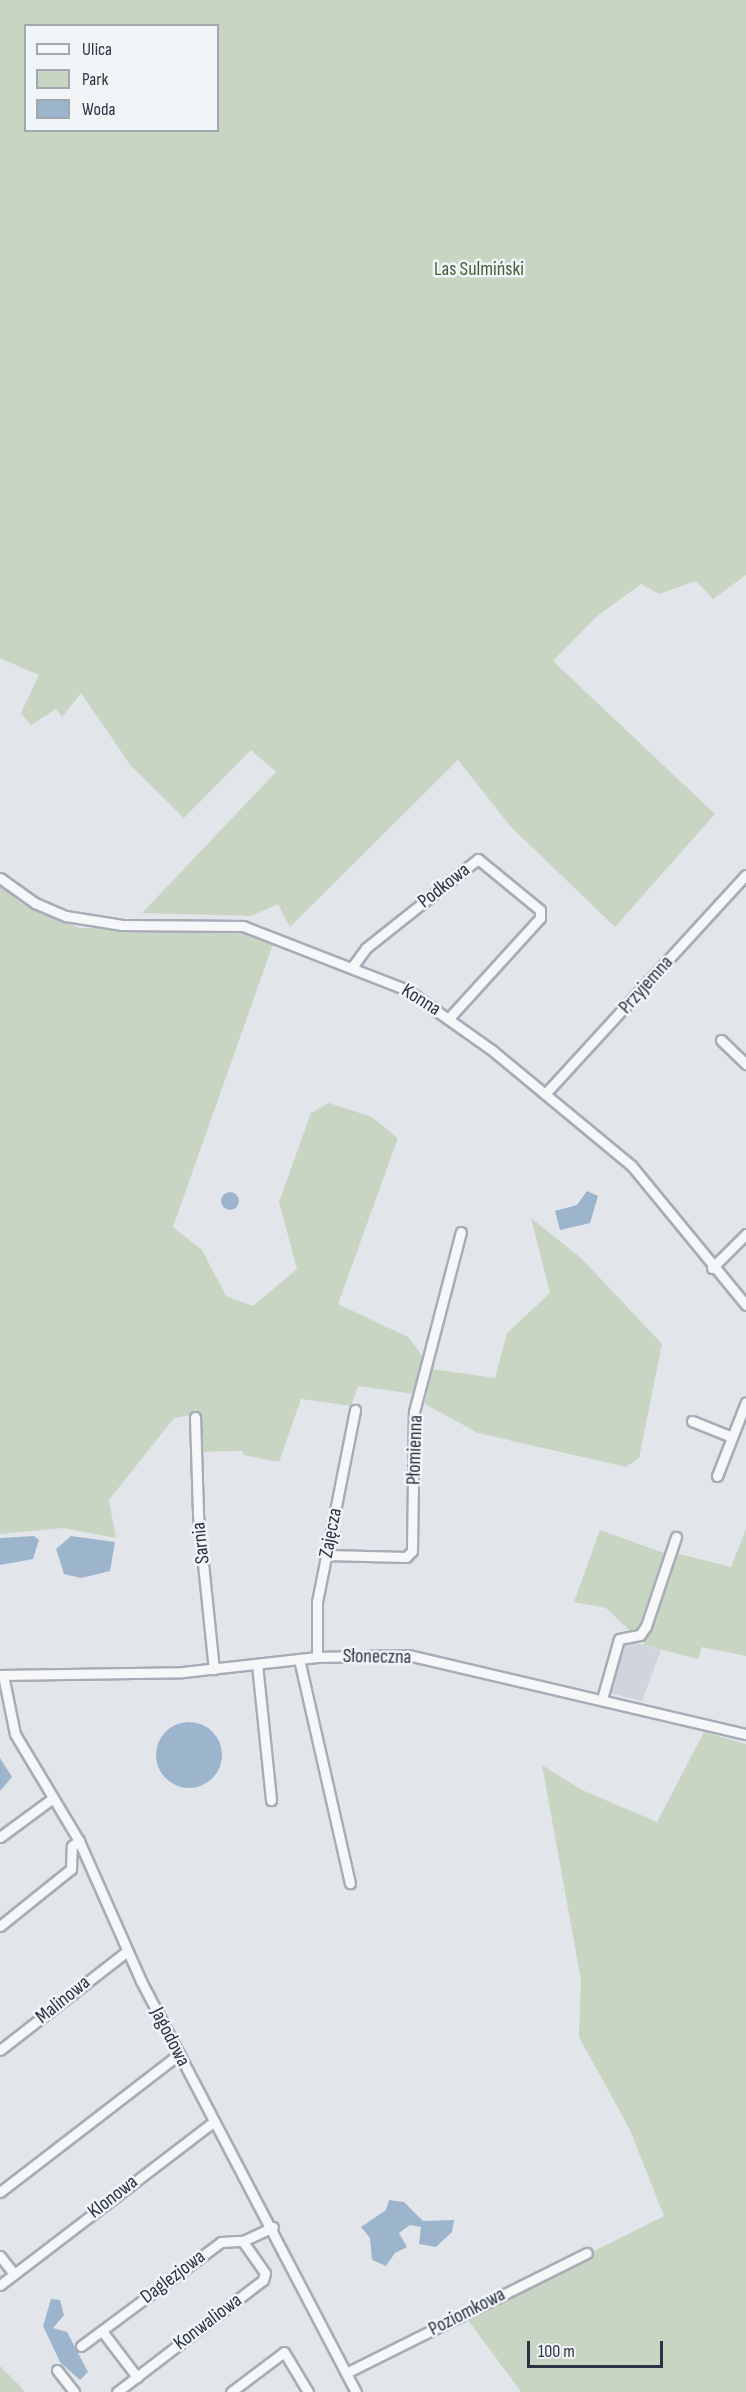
<!DOCTYPE html>
<html>
<head>
<meta charset="utf-8">
<style>
	body { margin:0 }
	#map { position:relative; width:746px; height:2392px; overflow:hidden; background:#e2e6eb; font-family:"Sofia Sans Condensed",sans-serif }
	div>[style] { position:absolute }
	[style*='--x'] { left:calc(var(--x)*1px); top:calc(var(--y)*1px); width:calc(var(--w)*1px); rotate:calc(var(--a)*1deg) }
	.built>* { inset:0; background:#d0d5dd }
	.green>* { inset:0; background:#c8d5c3 }
	.water>* { inset:0; background:#9cb5cc }
	.round { border-radius:50% }
	.roads { filter:drop-shadow(2px 0 #a7adb6) drop-shadow(-2px 0 #a7adb6) drop-shadow(0 2px #a7adb6) drop-shadow(0 -2px #a7adb6) }
	.minor>* { height:9px; margin:-4.5px; padding:0 4.5px; transform-origin:4.5px; border-radius:4.5px; background:#f5f7f9 }
	span { translate:-50% -50%; white-space:nowrap; text-align:center; line-height:1.15; -webkit-text-stroke:5px #f2f5f8; paint-order:stroke }
	.park-label { font-size:20px; color:#406036 }
	.street-label { font-size:20px; color:#293444 }
	.legend { position:absolute; left:24px; top:24px; width:195px; height:108px; box-sizing:border-box; background:#f2f5f8; border:2px solid #a2a8b0; margin:0; padding:8px 10px; list-style:none; font-size:18px; color:#293444 }
	.legend li { display:flex; align-items:center; gap:12px; height:30px }
	.legend b { width:30px; border:2px solid #a2a8b0 }
	.scale { position:absolute; left:527px; top:2341px; width:136px; height:27px; box-sizing:border-box; border:3px solid #293444; border-top:0; padding-left:8px; font-size:18px; line-height:21px; white-space:nowrap; color:#293444; -webkit-text-stroke:4px #f2f5f8; paint-order:stroke }
</style>
</head>
<body>
<div id="map">
	<div class="built">
		<div style="clip-path:polygon(624px 1640px,661px 1650px,642px 1701px,609px 1693px)"></div>
	</div>
	<div class="green">
		<div style="clip-path:polygon(evenodd,0 0,746px 0,746px 575px,713px 599px,696px 581px,659px 594px,641px 584px,596px 617px,553px 661px,715px 814px,615px 927px,511px 827px,458px 760px,290px 927px,278px 904px,251px 916px,142px 913px,276px 772px,251px 750px,184px 818px,131px 766px,81px 693px,62px 717px,56px 709px,31px 725px,21px 713px,39px 675px,0 658px,0 0,26px 26px,218px 26px,218px 130px,26px 130px,26px 26px)"></div>
		<div style="clip-path:polygon(0 886px,22px 904px,80px 928px,231px 928px,273px 944px,173px 1227px,202px 1250px,226px 1296px,253px 1306px,297px 1269px,279px 1202px,311px 1113px,329px 1103px,372px 1117px,398px 1138px,338px 1304px,408px 1337px,424px 1358px,414px 1394px,358px 1386px,351px 1406px,301px 1399px,279px 1462px,243px 1455px,243px 1451px,198px 1452px,192px 1415px,174px 1418px,109px 1500px,116px 1538px,63px 1528px,0 1534px)"></div>
		<div style="clip-path:polygon(531px 1218px,582px 1259px,662px 1344px,639px 1458px,626px 1467px,478px 1433px,425px 1404px,432px 1369px,495px 1378px,507px 1333px,550px 1293px)"></div>
		<div style="clip-path:polygon(746px 1529px,746px 1656px,702px 1647px,698px 1659px,643px 1645px,676px 1553px,731px 1567px)"></div>
		<div style="clip-path:polygon(600px 1530px,664px 1553px,638px 1628px,630px 1631px,606px 1608px,574px 1602px)"></div>
		<div style="clip-path:polygon(704px 1732px,746px 1744px,746px 2392px,521px 2392px,465px 2316px,664px 2216px,630px 2130px,579px 2037px,581px 1980px,542px 1765px,582px 1790px,657px 1822px)"></div>
		<div style="clip-path:polygon(0 2366px,21px 2387px,25px 2392px,0 2392px)"></div>
	</div>
	<div class="water">
		<div style="clip-path:polygon(587px 1191px,598px 1196px,590px 1223px,560px 1230px,555px 1211px,577px 1205px)"></div>
		<div class="round" style="left:221px;top:1192px;width:18px;height:18px"></div>
		<div style="clip-path:polygon(34px 1536px,39px 1540px,33px 1559px,0 1565px,0 1538px)"></div>
		<div style="clip-path:polygon(71px 1536px,115px 1542px,110px 1571px,81px 1578px,64px 1574px,56px 1549px)"></div>
		<div class="round" style="left:156px;top:1722px;width:66px;height:66px"></div>
		<div style="clip-path:polygon(0 1758px,12px 1777px,0 1791px)"></div>
		<div style="clip-path:polygon(389px 2200px,404px 2202px,423px 2221px,454px 2220px,452px 2232px,436px 2247px,419px 2244px,421px 2227px,410px 2225px,399px 2233px,407px 2247px,395px 2253px,386px 2266px,372px 2260px,370px 2238px,361px 2227px,386px 2210px)"></div>
		<div style="clip-path:polygon(51px 2299px,60px 2300px,64px 2315px,53px 2328px,67px 2332px,88px 2372px,80px 2380px,60px 2362px,43px 2326px)"></div>
	</div>
	<div class="roads">
		<div class="minor">
			<div style="--x:0;--y:878;--w:43;--a:35.5"></div>
			<div style="--x:35;--y:903;--w:34;--a:23"></div>
			<div style="--x:66;--y:916;--w:57;--a:9.1"></div>
			<div style="--x:122;--y:925;--w:121;--a:0.5"></div>
			<div style="--x:243;--y:926;--w:176;--a:21.3"></div>
			<div style="--x:407;--y:990;--w:105;--a:35.3"></div>
			<div style="--x:493;--y:1051;--w:179;--a:39.6"></div>
			<div style="--x:631;--y:1165;--w:181;--a:50.6"></div>
			<div style="--x:353;--y:966;--w:22;--a:-54"></div>
			<div style="--x:366;--y:948;--w:143;--a:-38.5"></div>
			<div style="--x:478;--y:859;--w:80;--a:39.4"></div>
			<div style="--x:540;--y:910;--w:8;--a:90"></div>
			<div style="--x:540;--y:918;--w:135;--a:132.3"></div>
			<div style="--x:721;--y:1040;--w:35;--a:44"></div>
			<div style="--x:545;--y:1094;--w:297;--a:-47.5"></div>
			<div style="--x:712;--y:1268;--w:48;--a:-45"></div>
			<div style="--x:195;--y:1417;--w:98;--a:88.2"></div>
			<div style="--x:198;--y:1515;--w:155;--a:84.1"></div>
			<div style="--x:692;--y:1421;--w:43;--a:21.8"></div>
			<div style="--x:717;--y:1476;--w:79;--a:-68.6"></div>
			<div style="--x:327;--y:1555;--w:79;--a:1.5"></div>
			<div style="--x:406;--y:1557;--w:8;--a:-45"></div>
			<div style="--x:412;--y:1551;--w:139;--a:-89.2"></div>
			<div style="--x:414;--y:1412;--w:186;--a:-75.4"></div>
			<div style="--x:317;--y:1657;--w:55;--a:-90"></div>
			<div style="--x:317;--y:1602;--w:196;--a:-78.8"></div>
			<div style="--x:299;--y:1659;--w:230;--a:77.2"></div>
			<div style="--x:257;--y:1664;--w:137;--a:84.1"></div>
			<div style="--x:0;--y:1675;--w:183;--a:-0.9"></div>
			<div style="--x:183;--y:1672;--w:135;--a:-6.4"></div>
			<div style="--x:317;--y:1657;--w:91;--a:-1.3"></div>
			<div style="--x:408;--y:1655;--w:347;--a:13.2"></div>
			<div style="--x:3;--y:1675;--w:60;--a:78.5"></div>
			<div style="--x:15;--y:1734;--w:125;--a:59.1"></div>
			<div style="--x:79;--y:1841;--w:153;--a:66.1"></div>
			<div style="--x:141;--y:1981;--w:464;--a:62.4"></div>
			<div style="--x:602;--y:1699;--w:62;--a:-74.2"></div>
			<div style="--x:619;--y:1639;--w:21;--a:-11"></div>
			<div style="--x:640;--y:1635;--w:11;--a:-56"></div>
			<div style="--x:646;--y:1626;--w:94;--a:-71.4"></div>
			<div style="--x:0;--y:1837;--w:66;--a:-36.3"></div>
			<div style="--x:0;--y:1926;--w:91;--a:-38.8"></div>
			<div style="--x:71;--y:1869;--w:23;--a:-88"></div>
			<div style="--x:72;--y:1846;--w:9;--a:-36"></div>
			<div style="--x:0;--y:2050;--w:161;--a:-37.9"></div>
			<div style="--x:0;--y:2192;--w:226;--a:-37.6"></div>
			<div style="--x:0;--y:2256;--w:23;--a:52"></div>
			<div style="--x:0;--y:2285;--w:268;--a:-37.4"></div>
			<div style="--x:102;--y:2331;--w:58;--a:52.7"></div>
			<div style="--x:81;--y:2346;--w:174;--a:-36.6"></div>
			<div style="--x:221;--y:2242;--w:22;--a:-3"></div>
			<div style="--x:243;--y:2241;--w:33;--a:-25"></div>
			<div style="--x:57;--y:2370;--w:28;--a:52"></div>
			<div style="--x:346;--y:2373;--w:269;--a:-26.5"></div>
			<div style="--x:117;--y:2392;--w:184;--a:-37.5"></div>
			<div style="--x:263;--y:2280;--w:7;--a:-74"></div>
			<div style="--x:265;--y:2273;--w:39;--a:-125"></div>
			<div style="--x:231;--y:2392;--w:66;--a:-37"></div>
			<div style="--x:284;--y:2352;--w:47;--a:59"></div>
		</div>
	</div>
	<div class="park-label">
		<span style="left:479px;top:269px">Las Sulmiński</span>
	</div>
	<div class="street-label">
		<span style="left:444px;top:886px;rotate:-38deg">Podkowa</span>
		<span style="left:646px;top:985px;rotate:-48deg">Przyjemna</span>
		<span style="left:421px;top:1000px;rotate:32deg">Konna</span>
		<span style="left:415px;top:1450px;rotate:-88deg">Płomienna</span>
		<span style="left:331px;top:1533px;rotate:-79deg">Zajęcza</span>
		<span style="left:201px;top:1543px;rotate:-96deg">Sarnia</span>
		<span style="left:377px;top:1657px;rotate:1deg">Słoneczna</span>
		<span style="left:63px;top:2000px;rotate:-39deg">Malinowa</span>
		<span style="left:170px;top:2037px;rotate:63deg">Jagodowa</span>
		<span style="left:113px;top:2197px;rotate:-38deg">Klonowa</span>
		<span style="left:173px;top:2277px;rotate:-37deg">Daglezjowa</span>
		<span style="left:467px;top:2312px;rotate:-27deg">Poziomkowa</span>
		<span style="left:208px;top:2322px;rotate:-37deg">Konwaliowa</span>
	</div>
	<ul class="legend">
	<li><b style="height:8px;background:#f5f7f9"></b>Ulica</li>
	<li><b style="height:16px;background:#c8d5c3"></b>Park</li>
	<li><b style="height:16px;background:#9cb5cc"></b>Woda</li>
	</ul>
	<div class="scale">100 m</div>
</div>
</body>
</html>
